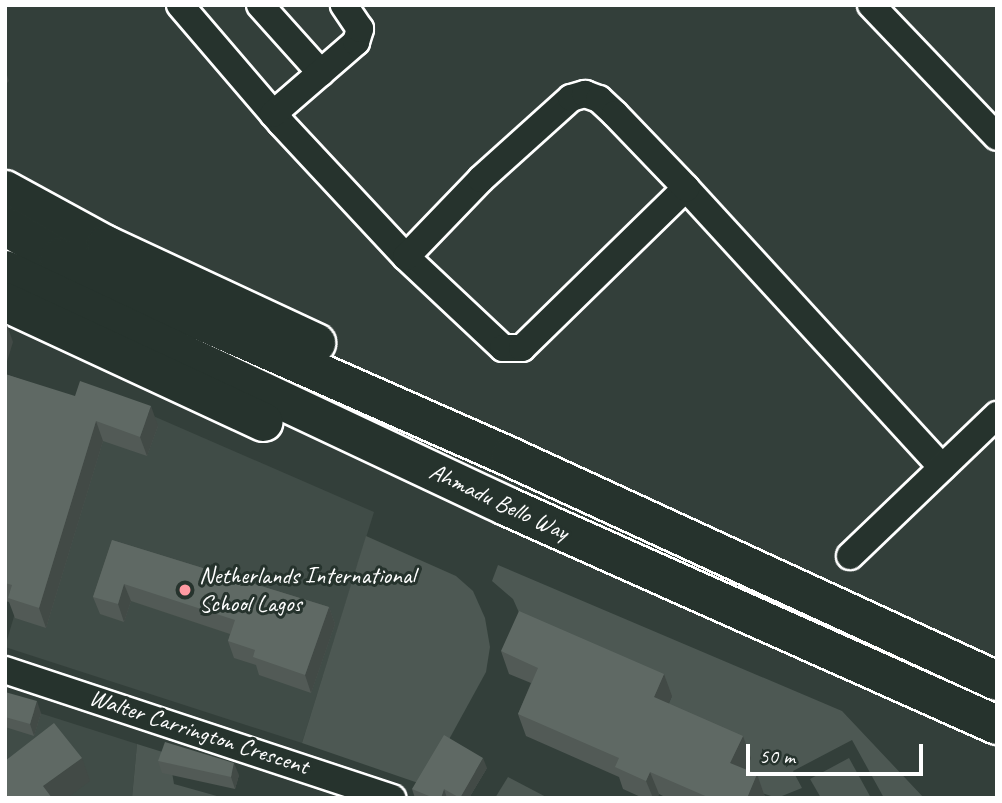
<!DOCTYPE html>
<html>
<head>
<meta charset="utf-8">
<style>
	body { margin:0 }
	#map { position:relative; width:1002px; height:803px; overflow:hidden; background:#333f3a; font-family:Caveat,sans-serif }
	div>[style] { position:absolute }
	[style*='--x'] { left:calc(var(--x)*1px); top:calc(var(--y)*1px); width:calc(var(--w)*1px); rotate:calc(var(--a)*1deg) }
	.built>* { inset:0; background:#404c47 }
	.green>* { inset:0; background:#4d5853 }
	.roads { filter:drop-shadow(2px 0 #fff) drop-shadow(-2px 0 #fff) drop-shadow(0 2px #fff) drop-shadow(0 -2px #fff) }
	.minor>* { height:26px; margin:-13px; padding:0 13px; transform-origin:13px; border-radius:13px; background:#26332d }
	.highway>* { height:38px; margin:-19px; padding:0 19px; transform-origin:19px; border-radius:19px; background:#26332d }
	.wall>* { inset:0; background:#525a56 }
	.shaded-wall>* { inset:0; background:#424a46 }
	.building>* { inset:0; background:#5f6964 }
	.dots>* { width:19px; height:19px; translate:-50% -50%; box-sizing:border-box; border:4px solid #26332d; border-radius:50% }
	span { translate:-50% -50%; white-space:nowrap; text-align:center; line-height:1.15; -webkit-text-stroke:6px #26332d; paint-order:stroke }
	.street-label { font-size:24px; color:#fff }
	.poi-label { font-size:24px; color:#fff }
	.left { translate:0 -50%; text-align:left }
	.frame { position:absolute; inset:0; border:7px solid #fff; pointer-events:none }
	.scale { position:absolute; left:746px; top:744px; width:177px; height:32px; box-sizing:border-box; border:4px solid #fff; border-top:0; padding-left:9px; font-size:21px; line-height:24px; white-space:nowrap; color:#fff; -webkit-text-stroke:5px #26332d; paint-order:stroke }
</style>
</head>
<body>
<div id="map">
	<div class="built">
		<div style="clip-path:polygon(82px 385px,374px 512px,302px 743px,5px 647px)"></div>
		<div style="clip-path:polygon(5px 702px,137px 744px,132px 798px,5px 798px)"></div>
	</div>
	<div class="green">
		<div style="clip-path:polygon(366px 536px,456px 576px,473px 591px,485px 618px,490px 647px,486px 672px,424px 785px,302px 743px)"></div>
		<div style="clip-path:polygon(498px 565px,842px 711px,924px 798px,884px 798px,852px 740px,793px 771px,802px 788px,777px 798px,738px 785px,751px 758px,662px 719px,672px 696px,521px 617px,513px 599px,492px 581px)"></div>
		<div style="clip-path:polygon(137px 744px,169px 754px,174px 784px,224px 798px,132px 798px)"></div>
		<div style="clip-path:polygon(849px 758px,871px 798px,821px 798px,810px 779px)"></div>
		<div style="clip-path:polygon(508px 777px,548px 798px,495px 798px)"></div>
	</div>
	<div class="roads">
		<div class="minor">
			<div style="--x:180;--y:5;--w:155;--a:49.4"></div>
			<div style="--x:281;--y:123;--w:183;--a:47"></div>
			<div style="--x:406;--y:257;--w:133;--a:43.2"></div>
			<div style="--x:503;--y:348;--w:19;--a:0"></div>
			<div style="--x:522;--y:348;--w:229;--a:-44.3"></div>
			<div style="--x:686;--y:188;--w:379;--a:47.5"></div>
			<div style="--x:260;--y:5;--w:91;--a:48.1"></div>
			<div style="--x:871;--y:5;--w:182;--a:46.3"></div>
			<div style="--x:273;--y:114;--w:110;--a:-40.9"></div>
			<div style="--x:356;--y:42;--w:14;--a:-73"></div>
			<div style="--x:360;--y:29;--w:29;--a:-124"></div>
			<div style="--x:406;--y:257;--w:108;--a:-46.1"></div>
			<div style="--x:481;--y:179;--w:121;--a:-42"></div>
			<div style="--x:571;--y:98;--w:15;--a:-16"></div>
			<div style="--x:585;--y:94;--w:15;--a:20"></div>
			<div style="--x:599;--y:99;--w:22;--a:43"></div>
			<div style="--x:615;--y:114;--w:103;--a:46.2"></div>
			<div style="--x:850;--y:556;--w:204;--a:-43.8"></div>
			<div style="--x:5;--y:670;--w:408;--a:18.3"></div>
		</div>
		<div class="highway">
			<div style="--x:5;--y:190;--w:115;--a:28.6"></div>
			<div style="--x:106;--y:245;--w:232;--a:25"></div>
			<div style="--x:5;--y:226;--w:63;--a:30.7"></div>
			<div style="--x:59;--y:258;--w:493;--a:23.8"></div>
			<div style="--x:510;--y:457;--w:536;--a:24.7"></div>
			<div style="--x:5;--y:270;--w:554;--a:25.22"></div>
			<div style="--x:506;--y:506;--w:538;--a:24.04"></div>
			<div style="--x:5;--y:302;--w:285;--a:24.9"></div>
		</div>
	</div>
	<div class="wall">
		<div style="clip-path:polygon(5px 374px,158px 426px,147px 456px,103px 441px,46px 628px,15px 618px,9px 602px,5px 601px)"></div>
		<div style="clip-path:polygon(112px 540px,329px 607px,335px 624px,311px 693px,259px 675px,256px 665px,234px 658px,228px 641px,230px 634px,131px 601px,124px 622px,100px 614px,93px 597px)"></div>
		<div style="clip-path:polygon(501px 651px,664px 674px,672px 696px,668px 703px,743px 736px,751px 758px,746px 769px,757px 774px,765px 797px,765px 798px,667px 798px,659px 794px,657px 798px,643px 798px,623px 789px,619px 777px,526px 736px,518px 714px,531px 683px,509px 674px)"></div>
		<div style="clip-path:polygon(5px 692px,41px 713px,34px 736px,5px 727px)"></div>
		<div style="clip-path:polygon(158px 761px,239px 775px,235px 789px,162px 773px)"></div>
		<div style="clip-path:polygon(487px 768px,469px 798px,415px 798px,412px 789px)"></div>
	</div>
	<div class="shaded-wall">
		<div style="clip-path:polygon(5px 69px,9px 81px,5px 85px)"></div>
		<div style="clip-path:polygon(6px 322px,13px 342px,5px 368px,5px 325px)"></div>
		<div style="clip-path:polygon(151px 406px,158px 426px,147px 456px,140px 437px)"></div>
		<div style="clip-path:polygon(96px 421px,103px 441px,46px 628px,39px 608px)"></div>
		<div style="clip-path:polygon(124px 584px,131px 601px,124px 622px,118px 604px)"></div>
		<div style="clip-path:polygon(329px 607px,335px 624px,311px 693px,305px 675px)"></div>
		<div style="clip-path:polygon(664px 674px,672px 696px,662px 719px,654px 697px)"></div>
		<div style="clip-path:polygon(37px 701px,41px 713px,34px 736px,30px 724px)"></div>
		<div style="clip-path:polygon(743px 736px,751px 758px,738px 785px,730px 763px)"></div>
		<div style="clip-path:polygon(82px 758px,90px 781px,67px 798px,48px 798px,43px 786px)"></div>
		<div style="clip-path:polygon(483px 758px,487px 768px,469px 798px,460px 798px)"></div>
		<div style="clip-path:polygon(234px 763px,239px 775px,235px 789px,231px 777px)"></div>
		<div style="clip-path:polygon(650px 772px,659px 794px,657px 798px,653px 798px,646px 781px)"></div>
		<div style="clip-path:polygon(757px 774px,765px 797px,765px 798px,747px 798px)"></div>
		<div style="clip-path:polygon(444px 789px,447px 798px,441px 798px)"></div>
	</div>
	<div class="building">
		<div style="clip-path:polygon(5px 374px,75px 396px,80px 381px,151px 406px,140px 437px,96px 421px,39px 608px,8px 598px,12px 585px,5px 583px)"></div>
		<div style="clip-path:polygon(112px 540px,329px 607px,305px 675px,253px 657px,255px 650px,228px 641px,235px 620px,124px 584px,118px 604px,93px 597px)"></div>
		<div style="clip-path:polygon(519px 611px,664px 674px,654px 697px,743px 736px,730px 763px,757px 774px,747px 798px,710px 798px,650px 772px,646px 781px,615px 767px,619px 758px,518px 714px,538px 668px,501px 651px)"></div>
		<div style="clip-path:polygon(5px 692px,37px 701px,30px 724px,5px 717px)"></div>
		<div style="clip-path:polygon(54px 723px,82px 758px,43px 786px,52px 798px,5px 798px,5px 761px)"></div>
		<div style="clip-path:polygon(444px 735px,483px 758px,460px 798px,444px 789px,441px 798px,434px 798px,412px 789px)"></div>
		<div style="clip-path:polygon(165px 742px,234px 763px,231px 777px,158px 761px)"></div>
	</div>
	<div class="dots">
		<div style="left:185px;top:590px;background:#ff9aa2"></div>
	</div>
	<div class="street-label">
		<span style="left:499px;top:502px;rotate:25deg">Ahmadu Bello Way</span>
		<span style="left:199px;top:732px;rotate:18deg">Walter Carrington Crescent</span>
	</div>
	<div class="poi-label">
		<span class="left" style="left:199px;top:590px">Netherlands International<br>School Lagos</span>
	</div>
	<div class="frame"></div>
	<div class="scale">50 m</div>
</div>
</body>
</html>
